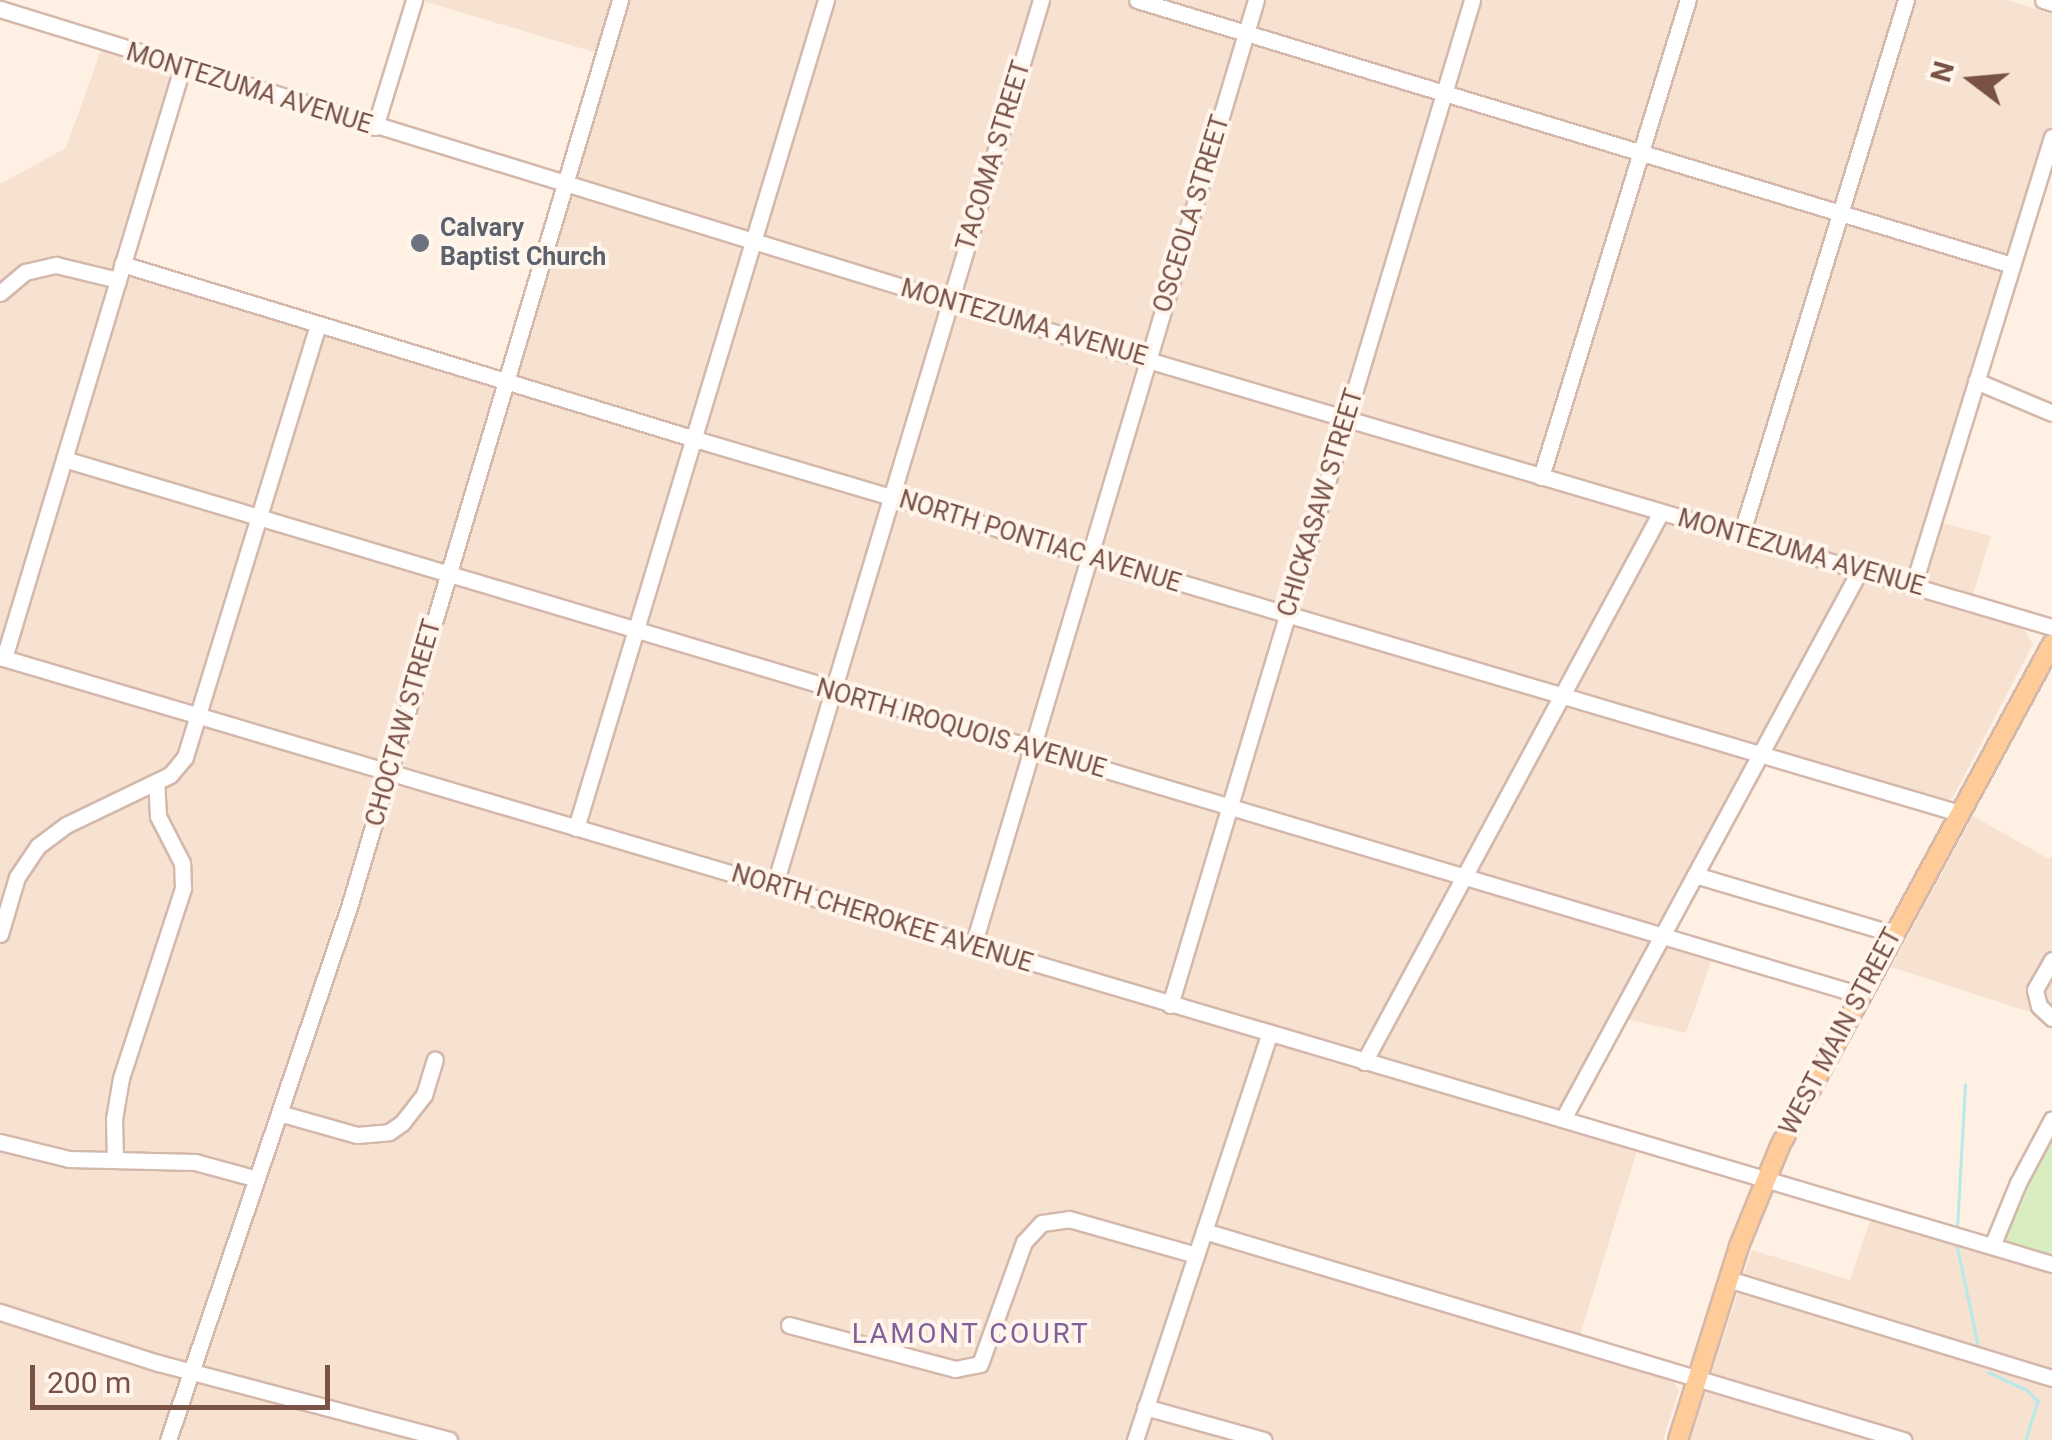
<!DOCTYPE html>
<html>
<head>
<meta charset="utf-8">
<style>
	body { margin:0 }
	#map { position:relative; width:2052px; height:1440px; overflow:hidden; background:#fef0e3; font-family:Roboto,sans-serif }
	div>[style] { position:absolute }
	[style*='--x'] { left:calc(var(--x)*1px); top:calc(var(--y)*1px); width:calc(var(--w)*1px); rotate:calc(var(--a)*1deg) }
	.residential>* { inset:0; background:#f7e1d1 }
	.green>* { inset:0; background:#d8edc0 }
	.stream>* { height:2.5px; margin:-1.25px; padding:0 1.25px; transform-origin:1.25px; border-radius:1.25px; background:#b6e9ea }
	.roads { filter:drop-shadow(2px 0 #d3b8ab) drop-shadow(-2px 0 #d3b8ab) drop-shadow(0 2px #d3b8ab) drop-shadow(0 -2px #d3b8ab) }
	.minor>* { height:15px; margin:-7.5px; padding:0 7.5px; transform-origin:7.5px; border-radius:7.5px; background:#fff }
	.major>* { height:18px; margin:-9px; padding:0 9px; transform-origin:9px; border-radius:9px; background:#fc9 }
	.dots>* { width:28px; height:28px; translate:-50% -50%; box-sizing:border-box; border:5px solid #fff5eb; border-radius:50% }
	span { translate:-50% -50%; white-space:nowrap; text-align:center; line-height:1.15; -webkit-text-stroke:8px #fff5eb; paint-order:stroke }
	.street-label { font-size:25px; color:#795246 }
	.worship-label { font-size:25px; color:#5b616d; font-weight:700 }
	.left { translate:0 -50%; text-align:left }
	.neighbourhood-label { font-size:28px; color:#81619d; letter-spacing:2.5px }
	.north { position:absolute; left:1922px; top:30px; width:100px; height:100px; -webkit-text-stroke:8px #fff5eb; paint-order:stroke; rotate:286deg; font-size:28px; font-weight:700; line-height:40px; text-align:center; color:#795246 }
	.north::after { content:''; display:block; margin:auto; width:35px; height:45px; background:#795246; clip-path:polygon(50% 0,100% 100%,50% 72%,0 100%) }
	.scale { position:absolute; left:30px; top:1365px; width:300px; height:45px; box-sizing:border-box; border:5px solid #795246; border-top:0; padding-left:12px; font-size:30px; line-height:35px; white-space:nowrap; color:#795246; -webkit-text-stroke:8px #fff5eb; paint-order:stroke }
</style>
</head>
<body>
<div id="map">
	<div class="residential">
		<div style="clip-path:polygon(420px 0,613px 0,597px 53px)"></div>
		<div style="clip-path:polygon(627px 0,2006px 0,2052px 14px,2052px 159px,1939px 522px,1991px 536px,1968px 610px,2023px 627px,2033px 644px,1953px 797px,1944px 803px,1769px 751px,1664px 946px,1712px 959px,1686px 1033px,1622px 1018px,1571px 1115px,408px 771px,400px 758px)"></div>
		<div style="clip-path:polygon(101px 50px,186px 77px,132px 253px,137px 262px,501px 374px,382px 760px,0 650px,0 184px,66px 148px)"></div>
		<div style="clip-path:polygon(0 664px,374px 774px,380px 781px,162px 1440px,0 1440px)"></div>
		<div style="clip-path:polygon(405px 785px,1637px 1151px,1576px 1348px,1670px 1376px,1679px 1390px,1663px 1440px,175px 1440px,392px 791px)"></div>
		<div style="clip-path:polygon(1973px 816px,2049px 859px,2052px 856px,2052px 1019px,1891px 967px)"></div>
		<div style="clip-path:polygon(1871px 1218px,2052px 1274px,2052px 1440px,1690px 1440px,1752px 1250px,1850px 1280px)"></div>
	</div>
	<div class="green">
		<div style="clip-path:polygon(2052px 1132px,2052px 1256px,2001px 1240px)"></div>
	</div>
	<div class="stream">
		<div style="--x:1957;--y:1228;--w:143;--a:-86.8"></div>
		<div style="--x:1957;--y:1245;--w:106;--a:78.1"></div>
		<div style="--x:1988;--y:1372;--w:43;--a:24.8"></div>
		<div style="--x:2027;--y:1390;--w:16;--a:45"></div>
		<div style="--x:2038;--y:1401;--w:41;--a:107.1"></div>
	</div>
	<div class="roads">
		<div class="minor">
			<div style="--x:1137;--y:0;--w:914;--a:16.85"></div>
			<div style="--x:2043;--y:0;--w:9;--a:18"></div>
			<div style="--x:0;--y:9;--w:995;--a:17.12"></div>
			<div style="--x:951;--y:302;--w:1148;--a:16.45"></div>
			<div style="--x:375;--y:127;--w:133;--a:-72.9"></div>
			<div style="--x:122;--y:264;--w:610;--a:16.98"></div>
			<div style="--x:705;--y:442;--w:1308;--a:16.48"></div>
			<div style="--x:0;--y:293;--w:33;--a:-40"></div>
			<div style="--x:25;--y:272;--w:32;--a:-13"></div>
			<div style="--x:56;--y:265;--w:64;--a:13.6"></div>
			<div style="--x:1976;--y:381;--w:82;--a:22.8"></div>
			<div style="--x:64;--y:459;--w:1875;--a:16.61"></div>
			<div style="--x:1541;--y:477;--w:499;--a:-72.9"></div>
			<div style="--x:1741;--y:535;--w:560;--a:-72.86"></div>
			<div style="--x:1913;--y:586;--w:470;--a:-72.8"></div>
			<div style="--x:0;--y:657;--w:2140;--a:16.48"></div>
			<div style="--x:4;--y:658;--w:616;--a:-73.21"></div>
			<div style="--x:576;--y:828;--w:865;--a:-73.2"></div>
			<div style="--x:1695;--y:875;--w:208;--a:16.5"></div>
			<div style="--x:774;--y:887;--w:926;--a:-73.25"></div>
			<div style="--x:0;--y:934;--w:59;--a:-73.4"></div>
			<div style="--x:17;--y:877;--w:37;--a:-56"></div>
			<div style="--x:38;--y:846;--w:35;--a:-37"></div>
			<div style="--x:66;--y:825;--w:115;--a:-25.7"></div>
			<div style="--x:170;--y:775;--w:23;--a:-50"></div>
			<div style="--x:185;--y:757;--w:453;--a:-72.9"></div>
			<div style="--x:973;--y:946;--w:987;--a:-73.35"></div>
			<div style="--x:2052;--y:960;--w:34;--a:120"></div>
			<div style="--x:2035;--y:990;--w:16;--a:76"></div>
			<div style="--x:2039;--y:1006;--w:18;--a:43"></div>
			<div style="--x:1170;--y:1005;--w:1049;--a:-73.27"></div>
			<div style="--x:1364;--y:1062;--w:625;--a:-61.63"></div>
			<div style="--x:279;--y:1113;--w:81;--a:15.8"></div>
			<div style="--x:357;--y:1135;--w:32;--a:-5"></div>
			<div style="--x:389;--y:1132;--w:16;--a:-35"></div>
			<div style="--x:402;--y:1123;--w:36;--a:-52"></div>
			<div style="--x:424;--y:1095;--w:37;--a:-73"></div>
			<div style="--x:1563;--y:1119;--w:624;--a:-61.59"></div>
			<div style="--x:0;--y:1142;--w:71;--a:13.8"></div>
			<div style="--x:69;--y:1159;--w:126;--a:1.4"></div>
			<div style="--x:195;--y:1162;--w:64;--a:15.3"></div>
			<div style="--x:115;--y:1160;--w:41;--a:-91.4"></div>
			<div style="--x:114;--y:1119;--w:42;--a:-80.3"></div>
			<div style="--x:121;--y:1078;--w:200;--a:-71.9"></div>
			<div style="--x:183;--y:888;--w:25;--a:-92"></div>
			<div style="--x:182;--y:863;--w:53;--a:-117.1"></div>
			<div style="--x:158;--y:816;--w:33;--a:-93"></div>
			<div style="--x:1204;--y:1231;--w:730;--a:16.65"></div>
			<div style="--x:1992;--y:1246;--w:68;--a:-67.6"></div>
			<div style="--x:2018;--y:1183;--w:72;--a:-62"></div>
			<div style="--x:1728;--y:1279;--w:339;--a:17"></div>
			<div style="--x:0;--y:1312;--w:166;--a:17.9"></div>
			<div style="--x:158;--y:1363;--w:301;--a:14.8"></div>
			<div style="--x:789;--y:1325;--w:172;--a:14.8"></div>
			<div style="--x:955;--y:1369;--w:25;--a:-11"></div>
			<div style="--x:980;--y:1364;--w:130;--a:-70.2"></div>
			<div style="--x:1024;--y:1242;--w:26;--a:-47"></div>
			<div style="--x:1042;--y:1223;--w:27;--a:-8"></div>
			<div style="--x:1069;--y:1219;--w:132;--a:15.8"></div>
			<div style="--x:1145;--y:1407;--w:123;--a:15.5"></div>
			<div style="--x:168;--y:1440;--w:563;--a:-71.24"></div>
			<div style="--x:349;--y:907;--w:947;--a:-73.36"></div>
			<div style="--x:1135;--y:1440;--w:428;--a:-71.7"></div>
		</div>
		<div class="major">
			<div style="--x:1678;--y:1440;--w:203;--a:-72.5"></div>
			<div style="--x:1739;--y:1246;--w:108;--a:-67.7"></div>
			<div style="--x:1780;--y:1146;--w:571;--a:-61.55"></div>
		</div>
	</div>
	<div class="dots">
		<div style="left:420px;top:243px;background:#6b7280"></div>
	</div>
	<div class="street-label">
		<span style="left:249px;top:89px;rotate:17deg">MONTEZUMA AVENUE</span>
		<span style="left:994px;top:156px;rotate:-73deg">TACOMA STREET</span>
		<span style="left:1192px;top:214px;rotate:-73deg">OSCEOLA STREET</span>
		<span style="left:1024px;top:323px;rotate:16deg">MONTEZUMA AVENUE</span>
		<span style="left:1321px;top:503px;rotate:-73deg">CHICKASAW STREET</span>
		<span style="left:1040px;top:542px;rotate:17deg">NORTH PONTIAC AVENUE</span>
		<span style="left:1801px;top:553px;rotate:16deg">MONTEZUMA AVENUE</span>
		<span style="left:404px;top:723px;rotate:-74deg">CHOCTAW STREET</span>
		<span style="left:961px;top:729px;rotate:16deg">NORTH IROQUOIS AVENUE</span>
		<span style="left:882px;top:919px;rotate:17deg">NORTH CHEROKEE AVENUE</span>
		<span style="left:1841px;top:1032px;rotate:-62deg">WEST MAIN STREET</span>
	</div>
	<div class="worship-label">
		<span class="left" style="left:440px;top:243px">Calvary<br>Baptist Church</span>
	</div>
	<div class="neighbourhood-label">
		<span style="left:971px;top:1334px">LAMONT COURT</span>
	</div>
	<div class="north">N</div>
	<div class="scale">200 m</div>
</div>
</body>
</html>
